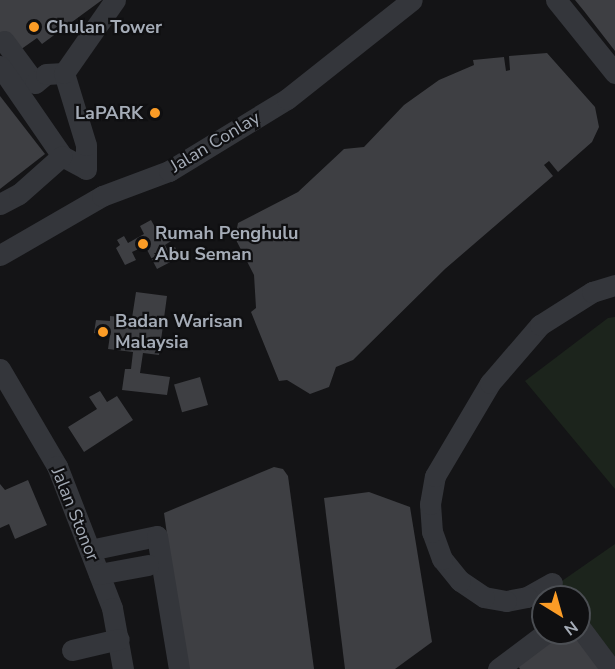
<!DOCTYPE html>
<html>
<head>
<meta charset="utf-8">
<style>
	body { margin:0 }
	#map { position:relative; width:615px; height:669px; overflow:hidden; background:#141416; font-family:"Nunito Sans",sans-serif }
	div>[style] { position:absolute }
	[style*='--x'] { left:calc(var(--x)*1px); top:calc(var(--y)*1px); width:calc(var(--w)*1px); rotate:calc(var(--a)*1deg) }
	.green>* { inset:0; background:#1c241c }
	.building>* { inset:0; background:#3e3f43; transform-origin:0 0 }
	.minor>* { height:21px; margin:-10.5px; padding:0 10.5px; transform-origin:10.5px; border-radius:10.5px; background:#34363b }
	.dots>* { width:16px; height:16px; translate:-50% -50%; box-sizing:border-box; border:3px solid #0f0f11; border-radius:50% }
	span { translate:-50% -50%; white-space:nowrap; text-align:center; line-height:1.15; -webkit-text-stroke:4.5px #0f0f11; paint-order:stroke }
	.poi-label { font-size:18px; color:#a5acb7; font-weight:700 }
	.left { translate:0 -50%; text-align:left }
	.right { translate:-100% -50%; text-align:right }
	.street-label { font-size:18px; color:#a5acb7 }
	.north { position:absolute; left:531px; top:585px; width:60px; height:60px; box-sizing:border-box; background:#0f0f11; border:2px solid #4b4e53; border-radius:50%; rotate:143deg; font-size:16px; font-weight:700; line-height:24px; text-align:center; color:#a5acb7 }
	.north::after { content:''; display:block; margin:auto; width:21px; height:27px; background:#fb9c26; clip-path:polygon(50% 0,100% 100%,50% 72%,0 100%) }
</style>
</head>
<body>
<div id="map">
	<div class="green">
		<div style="clip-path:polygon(615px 317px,615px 489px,525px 381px,608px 318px)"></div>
		<div style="clip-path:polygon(615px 544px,615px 657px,579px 609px,579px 597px,570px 597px,559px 583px)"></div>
	</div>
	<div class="building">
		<div style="clip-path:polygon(0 0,102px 0,42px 44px,37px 38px,20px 50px,0 35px)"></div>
		<div style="clip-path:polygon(575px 0,615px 0,615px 51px,584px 11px)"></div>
		<div style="clip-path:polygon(547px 53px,595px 107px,599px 127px,592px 142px,558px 172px,549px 161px,544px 165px,553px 176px,445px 269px,353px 360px,336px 367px,329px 387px,310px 394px,287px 380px,279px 381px,251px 312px,256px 308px,254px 275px,235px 238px,238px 223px,298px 192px,344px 149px,364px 147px,404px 105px,439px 80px,474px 65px,473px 60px,504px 57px,506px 71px,510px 70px,509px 56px)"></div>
		<div style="clip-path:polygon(0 96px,45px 154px,0 189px)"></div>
		<div style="clip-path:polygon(151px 220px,156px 229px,163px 225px,171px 241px,165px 245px,168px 251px,175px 247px,180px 257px,157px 269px,145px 246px,132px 252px,136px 260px,125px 265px,116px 248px,120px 245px,117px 240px,124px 236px,128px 243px,144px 234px,140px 226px)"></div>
		<div style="clip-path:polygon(136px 292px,167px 296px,159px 355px,143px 353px,140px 373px,170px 377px,167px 395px,122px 390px,125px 369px,131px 369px,133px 352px,108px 349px,110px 335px,94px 333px,96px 320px,110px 321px,110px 316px,132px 318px)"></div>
		<div style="left:200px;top:377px;width:29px;height:27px;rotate:74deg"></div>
		<div style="clip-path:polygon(100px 391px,107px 402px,117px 396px,133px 420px,84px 452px,68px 427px,97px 409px,89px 397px)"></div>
		<div style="clip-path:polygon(274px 467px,283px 469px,288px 476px,314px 669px,186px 669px,164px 513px)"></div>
		<div style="clip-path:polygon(28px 480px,47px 525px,15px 539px,9px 524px,0 528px,0 484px,5px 490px)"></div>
		<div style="clip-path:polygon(369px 492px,410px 507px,432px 642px,395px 669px,345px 669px,324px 498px)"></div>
		<div style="clip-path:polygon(563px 633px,575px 633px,600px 669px,520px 669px,515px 662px)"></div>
	</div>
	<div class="minor">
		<div style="--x:556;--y:0;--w:94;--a:51.1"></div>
		<div style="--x:4;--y:41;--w:52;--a:53.6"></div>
		<div style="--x:35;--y:83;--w:14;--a:-39"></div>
		<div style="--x:46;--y:74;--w:18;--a:-3"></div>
		<div style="--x:0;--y:66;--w:109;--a:55.4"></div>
		<div style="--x:62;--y:156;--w:27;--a:28"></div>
		<div style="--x:86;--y:169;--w:24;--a:-90"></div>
		<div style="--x:86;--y:145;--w:75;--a:-107"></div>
		<div style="--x:64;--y:73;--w:89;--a:-55.1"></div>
		<div style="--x:0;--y:204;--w:21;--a:-28"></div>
		<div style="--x:19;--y:194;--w:57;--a:-41.5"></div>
		<div style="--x:0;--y:255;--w:118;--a:-30"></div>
		<div style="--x:102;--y:196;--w:72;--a:-20.5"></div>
		<div style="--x:169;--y:171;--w:138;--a:-31.4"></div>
		<div style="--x:287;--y:99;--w:159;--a:-38.4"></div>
		<div style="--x:0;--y:369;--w:113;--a:59.6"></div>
		<div style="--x:57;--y:466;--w:152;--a:68.8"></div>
		<div style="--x:112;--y:608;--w:62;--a:79.8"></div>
		<div style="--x:90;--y:550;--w:68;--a:-11.8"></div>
		<div style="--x:157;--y:536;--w:135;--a:80.6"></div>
		<div style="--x:99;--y:574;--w:50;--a:-10.4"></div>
		<div style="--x:552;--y:583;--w:29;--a:151"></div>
		<div style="--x:527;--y:597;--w:21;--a:169"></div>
		<div style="--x:506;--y:601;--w:22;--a:-170"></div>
		<div style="--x:484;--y:597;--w:29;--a:-146"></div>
		<div style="--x:460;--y:581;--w:28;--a:-129"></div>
		<div style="--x:442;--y:559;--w:29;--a:-110"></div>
		<div style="--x:432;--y:532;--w:28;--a:-94"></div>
		<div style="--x:430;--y:504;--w:28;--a:-80"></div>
		<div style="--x:435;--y:476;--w:108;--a:-59.4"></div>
		<div style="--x:490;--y:383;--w:77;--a:-49.2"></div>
		<div style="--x:540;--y:325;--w:62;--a:-32.4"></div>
		<div style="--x:592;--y:292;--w:24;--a:-17"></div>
		<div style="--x:579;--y:626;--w:54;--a:53.3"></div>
		<div style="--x:72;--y:650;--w:48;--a:-13.2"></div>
		<div style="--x:498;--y:669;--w:60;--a:-36.9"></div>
	</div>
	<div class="dots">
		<div style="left:34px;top:27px;background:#fb9c26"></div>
		<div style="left:155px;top:113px;background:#fb9c26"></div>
		<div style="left:143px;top:244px;background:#fb9c26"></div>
		<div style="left:103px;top:332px;background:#fb9c26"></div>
	</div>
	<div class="poi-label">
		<span class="left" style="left:46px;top:27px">Chulan Tower</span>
		<span class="right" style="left:143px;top:113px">LaPARK</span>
		<span class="left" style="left:155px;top:244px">Rumah Penghulu<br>Abu Seman</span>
		<span class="left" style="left:115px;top:332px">Badan Warisan<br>Malaysia</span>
	</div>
	<div class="street-label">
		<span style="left:215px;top:142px;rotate:-31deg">Jalan Conlay</span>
		<span style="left:75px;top:514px;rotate:68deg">Jalan Stonor</span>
	</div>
	<div class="north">N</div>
</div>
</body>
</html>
